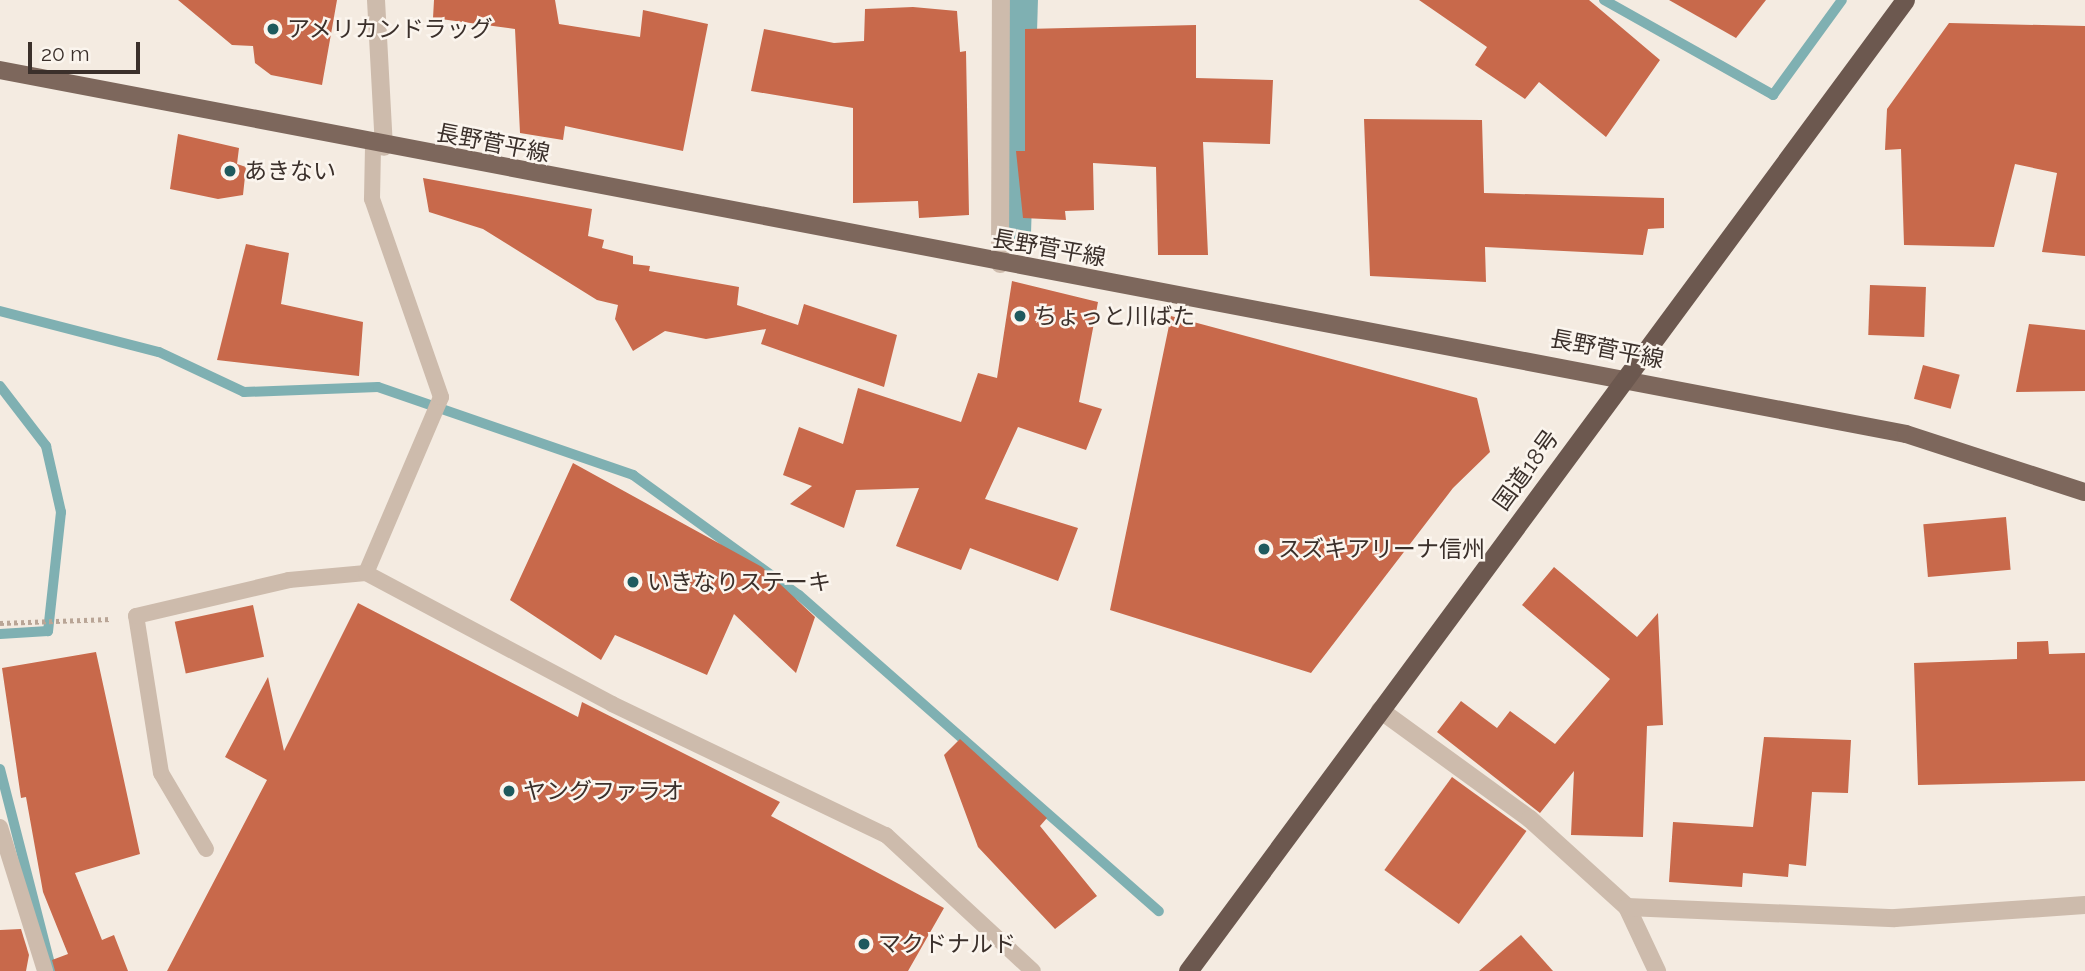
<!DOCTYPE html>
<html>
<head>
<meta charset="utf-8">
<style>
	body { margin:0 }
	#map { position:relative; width:2085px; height:971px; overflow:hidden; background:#f4ebe1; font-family:Raleway,"Noto Sans JP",sans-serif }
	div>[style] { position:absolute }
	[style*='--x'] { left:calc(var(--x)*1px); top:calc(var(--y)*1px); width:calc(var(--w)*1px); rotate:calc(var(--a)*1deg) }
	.stream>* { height:10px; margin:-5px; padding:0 5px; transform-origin:5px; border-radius:5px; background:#7fb0b2 }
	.canal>* { height:38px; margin:-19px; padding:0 19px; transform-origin:19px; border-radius:19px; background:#7fb0b2 }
	.building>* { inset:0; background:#c8694b; transform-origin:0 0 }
	.path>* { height:4.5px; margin-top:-2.25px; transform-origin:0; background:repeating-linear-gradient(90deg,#b9a596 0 3.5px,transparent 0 7px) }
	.service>* { height:16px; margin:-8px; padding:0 8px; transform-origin:8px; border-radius:8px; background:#cdbbac }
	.minor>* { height:18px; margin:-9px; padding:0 9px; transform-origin:9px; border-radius:9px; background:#cdbbac }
	.primary>* { height:18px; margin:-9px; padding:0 9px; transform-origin:9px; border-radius:9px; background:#7d675c }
	.trunk>* { height:19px; margin:-9.5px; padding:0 9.5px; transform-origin:9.5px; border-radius:9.5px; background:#6c584f }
	.dots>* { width:19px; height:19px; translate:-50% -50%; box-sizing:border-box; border:4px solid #fbf5ee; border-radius:50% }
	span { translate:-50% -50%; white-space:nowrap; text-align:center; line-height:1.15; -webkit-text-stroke:5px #fbf5ee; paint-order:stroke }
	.poi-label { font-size:23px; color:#3b302b }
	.left { translate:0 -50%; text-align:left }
	.street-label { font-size:23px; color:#3b302b }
	.scale { position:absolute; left:28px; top:42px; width:112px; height:32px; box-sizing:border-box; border:4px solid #3b302b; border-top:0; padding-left:9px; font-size:21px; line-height:24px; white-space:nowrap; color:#3b302b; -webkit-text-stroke:5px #fbf5ee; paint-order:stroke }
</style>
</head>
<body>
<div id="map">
	<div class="stream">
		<div style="--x:1604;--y:0;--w:194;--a:29.3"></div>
		<div style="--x:1773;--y:95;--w:117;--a:-54"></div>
		<div style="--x:0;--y:311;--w:164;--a:14.5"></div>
		<div style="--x:159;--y:352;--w:94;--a:25.2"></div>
		<div style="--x:244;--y:392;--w:134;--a:-2.1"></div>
		<div style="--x:378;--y:387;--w:270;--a:19"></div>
		<div style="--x:633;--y:475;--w:205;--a:35.9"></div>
		<div style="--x:799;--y:595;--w:479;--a:41.3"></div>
		<div style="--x:0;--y:386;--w:76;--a:52.5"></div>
		<div style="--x:46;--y:446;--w:68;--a:77.2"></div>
		<div style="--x:61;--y:512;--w:120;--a:96.2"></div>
		<div style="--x:48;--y:631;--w:48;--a:176.4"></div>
		<div style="--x:0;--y:769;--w:209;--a:75.6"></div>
	</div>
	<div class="canal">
		<div style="--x:1012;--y:234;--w:234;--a:-88.3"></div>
	</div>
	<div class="building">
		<div style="clip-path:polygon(178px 0,337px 0,322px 85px,271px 75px,255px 63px,253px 46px,232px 45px)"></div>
		<div style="clip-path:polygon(434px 0,555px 0,559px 24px,640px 37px,643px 10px,708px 24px,683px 151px,565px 126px,563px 140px,520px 133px,515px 29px,433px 18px)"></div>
		<div style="clip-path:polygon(1419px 0,1589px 0,1660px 60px,1606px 137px,1539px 82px,1525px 99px,1475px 65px,1487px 47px)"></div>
		<div style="clip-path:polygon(1669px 0,1766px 0,1736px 38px)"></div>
		<div style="clip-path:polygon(913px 7px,957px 11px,960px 52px,966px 51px,969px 215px,919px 218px,918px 201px,853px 203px,853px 108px,751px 91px,764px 29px,834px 43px,864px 41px,865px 9px)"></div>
		<div style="clip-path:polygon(1949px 23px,2085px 26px,2085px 256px,2042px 252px,2057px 173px,2015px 164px,1994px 247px,1904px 245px,1901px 149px,1885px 150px,1887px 109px)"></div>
		<div style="clip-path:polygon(1196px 25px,1196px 78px,1273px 80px,1270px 144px,1203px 142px,1208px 255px,1158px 255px,1156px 167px,1093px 163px,1094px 210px,1065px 211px,1066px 220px,1023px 218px,1016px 151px,1025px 151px,1025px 29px)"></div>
		<div style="clip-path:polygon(1364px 119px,1482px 120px,1484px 193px,1664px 198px,1664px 228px,1648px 229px,1643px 255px,1485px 247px,1486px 282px,1370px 276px)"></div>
		<div style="clip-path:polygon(178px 134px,239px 148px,237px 164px,246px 167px,243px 195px,218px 199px,170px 189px)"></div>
		<div style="clip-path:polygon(423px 178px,592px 209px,588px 236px,604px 240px,602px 248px,633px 256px,633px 264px,650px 266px,649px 271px,739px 287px,737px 305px,798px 325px,804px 304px,897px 335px,884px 387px,761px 344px,766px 329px,706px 339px,665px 331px,633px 351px,615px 319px,618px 305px,597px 300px,483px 229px,429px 212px)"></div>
		<div style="clip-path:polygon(246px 244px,289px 253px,281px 304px,363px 322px,359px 376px,217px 360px)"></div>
		<div style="clip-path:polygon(1012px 281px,1098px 302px,1079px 402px,1102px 409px,1086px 450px,1018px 427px,985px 499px,1078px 528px,1058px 581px,970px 548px,961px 570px,896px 546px,919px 488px,856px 490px,844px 528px,790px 504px,812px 486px,783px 475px,799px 427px,843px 444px,858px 388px,961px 422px,978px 373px,997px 378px)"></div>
		<div style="left:1870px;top:285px;width:56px;height:50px;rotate:2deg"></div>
		<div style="clip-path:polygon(1171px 316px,1477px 398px,1490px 452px,1453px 488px,1311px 673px,1110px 610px)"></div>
		<div style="clip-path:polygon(2029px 324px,2085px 330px,2085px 391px,2016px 392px)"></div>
		<div style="left:1923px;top:365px;width:38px;height:35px;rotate:15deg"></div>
		<div style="clip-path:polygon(573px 463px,762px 567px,815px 617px,796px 673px,734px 614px,707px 675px,615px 635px,601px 660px,510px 600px)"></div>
		<div style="left:2006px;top:517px;width:53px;height:83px;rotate:85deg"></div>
		<div style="clip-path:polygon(1554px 567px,1637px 637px,1658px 613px,1663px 725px,1647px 726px,1643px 837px,1571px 835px,1574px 771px,1540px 813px,1437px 732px,1461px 701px,1497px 728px,1510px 711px,1555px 744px,1610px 679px,1522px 605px)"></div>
		<div style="clip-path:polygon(358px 603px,578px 717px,582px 702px,780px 802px,771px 816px,944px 908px,908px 971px,167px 971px,267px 780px,225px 757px,268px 677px,284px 751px)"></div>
		<div style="left:253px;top:605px;width:53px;height:80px;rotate:78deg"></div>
		<div style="clip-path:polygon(2048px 641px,2049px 654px,2085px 653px,2085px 781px,1918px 785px,1914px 663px,2017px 659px,2017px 642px)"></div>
		<div style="clip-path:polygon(96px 652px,140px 854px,75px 873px,102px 940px,114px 935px,128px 971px,55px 971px,52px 960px,68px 954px,43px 892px,26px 797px,21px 798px,2px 668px)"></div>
		<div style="clip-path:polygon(1764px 737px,1851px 740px,1848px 793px,1812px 792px,1806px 866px,1789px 864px,1788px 877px,1743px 873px,1742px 887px,1669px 882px,1673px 822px,1753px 827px)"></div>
		<div style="clip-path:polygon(960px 739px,1047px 818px,1040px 826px,1097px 896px,1055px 929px,978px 847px,944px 755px)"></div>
		<div style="left:1452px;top:777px;width:92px;height:115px;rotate:36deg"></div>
		<div style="clip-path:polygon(21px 929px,29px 955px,26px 971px,0 971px,0 930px)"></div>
		<div style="clip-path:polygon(1521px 935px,1553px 971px,1479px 971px,1508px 946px)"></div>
	</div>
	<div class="path">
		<div style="--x:0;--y:623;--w:111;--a:-2.1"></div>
	</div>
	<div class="service">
		<div style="--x:366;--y:573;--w:191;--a:-66.9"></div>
		<div style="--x:441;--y:397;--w:210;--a:-109.2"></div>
		<div style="--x:372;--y:199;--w:54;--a:-88.9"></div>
		<div style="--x:0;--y:827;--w:151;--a:72.6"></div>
		<div style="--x:206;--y:849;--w:88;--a:-120.6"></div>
		<div style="--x:161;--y:773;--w:159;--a:-99"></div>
		<div style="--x:136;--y:616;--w:157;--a:-13.2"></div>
		<div style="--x:289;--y:580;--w:77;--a:-5.2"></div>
		<div style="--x:366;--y:573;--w:279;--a:28"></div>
		<div style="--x:612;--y:704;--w:304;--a:25.6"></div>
		<div style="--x:886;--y:835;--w:200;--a:42.8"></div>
	</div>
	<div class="minor">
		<div style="--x:376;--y:0;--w:147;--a:86.9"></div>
		<div style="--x:1000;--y:264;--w:264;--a:-89.8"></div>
		<div style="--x:1380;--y:710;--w:185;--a:36"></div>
		<div style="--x:1530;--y:819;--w:131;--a:42.2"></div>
		<div style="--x:1627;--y:907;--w:71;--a:64.9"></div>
		<div style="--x:1627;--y:907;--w:268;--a:2.4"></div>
		<div style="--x:1895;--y:918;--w:190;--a:-3.9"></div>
	</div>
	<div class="primary">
		<div style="--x:0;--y:70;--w:1940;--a:10.81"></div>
		<div style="--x:1906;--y:434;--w:188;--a:18"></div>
	</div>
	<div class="trunk">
		<div style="--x:1188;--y:971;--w:1207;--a:-53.56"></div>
	</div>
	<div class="dots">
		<div style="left:273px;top:29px;background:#1f5a5e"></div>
		<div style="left:230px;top:171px;background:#1f5a5e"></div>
		<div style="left:1020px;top:316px;background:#1f5a5e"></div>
		<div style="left:1264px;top:549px;background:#1f5a5e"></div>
		<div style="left:633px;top:582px;background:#1f5a5e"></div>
		<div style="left:509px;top:791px;background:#1f5a5e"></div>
		<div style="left:864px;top:944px;background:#1f5a5e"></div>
	</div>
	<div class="poi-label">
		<span class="left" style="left:287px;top:29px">アメリカンドラッグ</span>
		<span class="left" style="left:244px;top:171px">あきない</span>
		<span class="left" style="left:1034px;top:316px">ちょっと川ばた</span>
		<span class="left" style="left:1278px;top:549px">スズキアリーナ信州</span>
		<span class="left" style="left:647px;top:582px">いきなりステーキ</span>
		<span class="left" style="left:523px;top:791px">ヤングファラオ</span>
		<span class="left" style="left:878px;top:944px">マクドナルド</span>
	</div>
	<div class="street-label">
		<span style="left:493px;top:143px;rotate:11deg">長野菅平線</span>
		<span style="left:1049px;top:248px;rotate:10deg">長野菅平線</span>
		<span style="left:1607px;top:349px;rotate:11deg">長野菅平線</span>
		<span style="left:1526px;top:470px;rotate:-54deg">国道18号</span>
	</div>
	<div class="scale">20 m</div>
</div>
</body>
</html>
